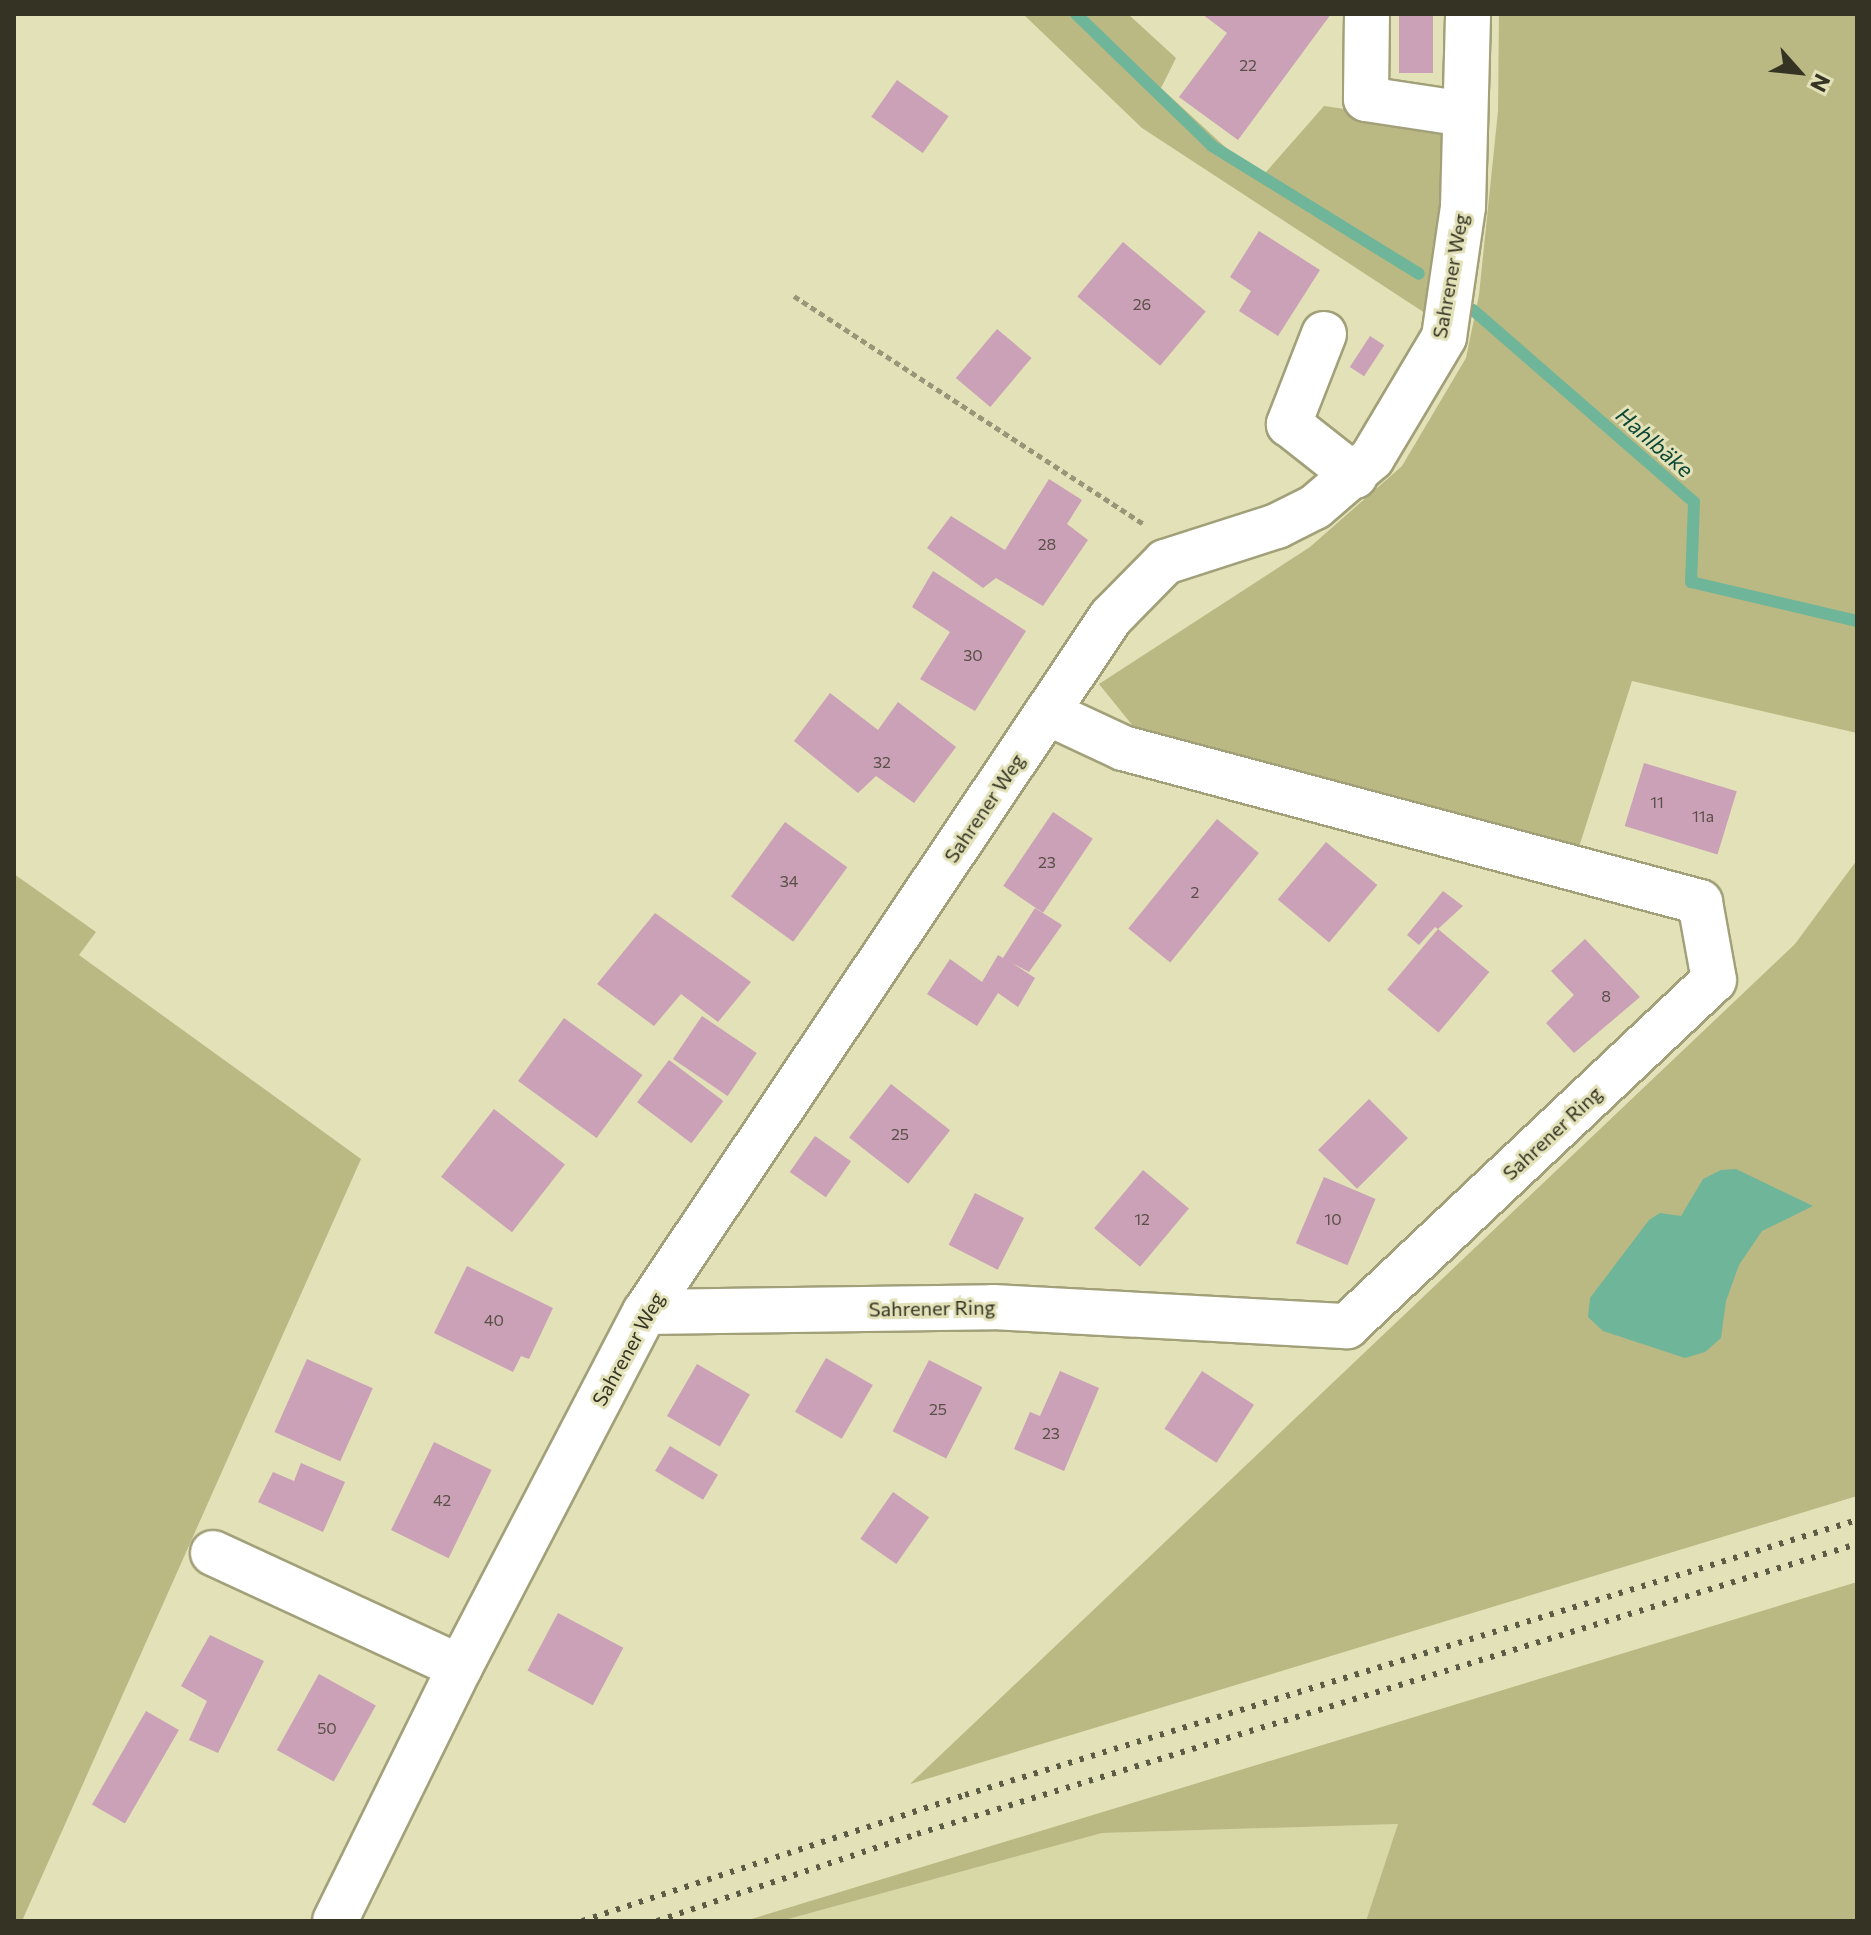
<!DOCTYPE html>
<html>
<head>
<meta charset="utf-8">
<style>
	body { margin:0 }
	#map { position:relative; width:1871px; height:1935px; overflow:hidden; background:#e2e1b8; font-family:Commissioner,sans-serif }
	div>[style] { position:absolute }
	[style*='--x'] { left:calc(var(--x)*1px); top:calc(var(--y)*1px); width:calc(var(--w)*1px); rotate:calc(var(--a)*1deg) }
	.built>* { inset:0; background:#d8d8a7 }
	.green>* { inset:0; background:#bab983 }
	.water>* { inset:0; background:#6fb599 }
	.stream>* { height:12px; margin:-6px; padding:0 6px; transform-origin:6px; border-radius:6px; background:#6fb599 }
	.building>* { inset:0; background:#caa1b6; transform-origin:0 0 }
	.path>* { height:5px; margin-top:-2.5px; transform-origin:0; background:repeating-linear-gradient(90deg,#979678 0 6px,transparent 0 10px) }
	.roads { filter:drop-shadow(2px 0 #a1a079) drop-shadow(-2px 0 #a1a079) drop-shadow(0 2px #a1a079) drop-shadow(0 -2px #a1a079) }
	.minor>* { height:44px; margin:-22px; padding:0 22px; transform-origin:22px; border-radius:22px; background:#fff }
	.rail>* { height:6px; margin-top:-3px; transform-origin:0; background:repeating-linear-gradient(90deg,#5c5b45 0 4px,transparent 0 12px) }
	span { translate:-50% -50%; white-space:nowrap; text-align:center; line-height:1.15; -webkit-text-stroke:6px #e2e1b8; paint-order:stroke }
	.number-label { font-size:16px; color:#5a4f48 }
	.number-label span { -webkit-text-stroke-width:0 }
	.street-label { font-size:20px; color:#353424 }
	.water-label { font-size:22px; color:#0c4735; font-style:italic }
	.frame { position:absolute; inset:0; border:16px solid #353424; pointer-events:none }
	.north { position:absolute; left:1759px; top:32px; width:80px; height:80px; -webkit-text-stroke:6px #e2e1b8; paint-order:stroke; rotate:117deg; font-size:22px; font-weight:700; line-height:32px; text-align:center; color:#353424 }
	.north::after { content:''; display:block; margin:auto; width:28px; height:36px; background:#353424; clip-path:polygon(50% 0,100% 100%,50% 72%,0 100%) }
</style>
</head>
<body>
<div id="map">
	<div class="built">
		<div style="clip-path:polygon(1399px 1824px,1366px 1921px,781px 1921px,1102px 1833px)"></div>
	</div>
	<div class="green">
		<div style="clip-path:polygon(1023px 14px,1128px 14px,1176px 58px,1161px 88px,1260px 179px,1324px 106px,1454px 125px,1428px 315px,1142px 128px)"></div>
		<div style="clip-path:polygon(1499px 14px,1857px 14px,1857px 733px,1632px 681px,1579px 847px,1133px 726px,1099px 684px,1310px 547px,1402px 466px,1466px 358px,1479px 295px,1498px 111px)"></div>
		<div style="clip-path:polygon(1857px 860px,1857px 1496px,910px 1784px,1795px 944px)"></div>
		<div style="clip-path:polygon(14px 874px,96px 932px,79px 955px,361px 1159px,22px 1921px,14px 1921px)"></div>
		<div style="clip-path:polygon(1857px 1582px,1857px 1921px,1366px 1921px,1398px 1824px,1102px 1833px,781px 1921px,745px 1921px)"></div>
	</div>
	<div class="water">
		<div style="clip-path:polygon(1736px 1169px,1813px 1206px,1762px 1231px,1739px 1265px,1726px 1301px,1721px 1338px,1705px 1352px,1685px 1358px,1603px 1331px,1588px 1317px,1590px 1298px,1649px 1220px,1660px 1213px,1681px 1216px,1703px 1179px,1721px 1170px)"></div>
	</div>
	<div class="stream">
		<div style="--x:1076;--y:14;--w:190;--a:44.1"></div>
		<div style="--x:1212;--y:146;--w:243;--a:31.7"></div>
		<div style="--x:1473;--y:310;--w:293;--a:41"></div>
		<div style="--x:1694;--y:502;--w:80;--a:92.1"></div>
		<div style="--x:1691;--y:582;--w:171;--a:13.2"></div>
	</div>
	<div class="building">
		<div style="clip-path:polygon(1202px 14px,1331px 14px,1238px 140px,1179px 97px,1227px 33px)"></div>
		<div style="left:1399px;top:14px;width:34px;height:59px"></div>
		<div style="left:897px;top:80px;width:63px;height:45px;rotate:35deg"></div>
		<div style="clip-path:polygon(1259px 231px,1320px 270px,1278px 336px,1239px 311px,1251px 291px,1230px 277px)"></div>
		<div style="left:1123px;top:242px;width:108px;height:71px;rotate:40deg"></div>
		<div style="left:997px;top:329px;width:45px;height:64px;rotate:40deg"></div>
		<div style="left:1370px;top:336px;width:17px;height:37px;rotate:33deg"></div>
		<div style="clip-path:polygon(1049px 479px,1082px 500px,1067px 524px,1088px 540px,1043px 606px,996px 578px,983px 588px,927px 548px,951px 516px,1005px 550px)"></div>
		<div style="clip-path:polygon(933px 571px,1026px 631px,975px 711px,920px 679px,950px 632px,912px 607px)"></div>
		<div style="clip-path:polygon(830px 693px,878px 730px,898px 702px,956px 747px,914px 803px,876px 776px,858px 793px,794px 741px)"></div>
		<div style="left:1644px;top:763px;width:97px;height:66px;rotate:17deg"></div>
		<div style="left:1053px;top:812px;width:48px;height:89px;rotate:34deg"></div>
		<div style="left:1217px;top:819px;width:54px;height:141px;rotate:39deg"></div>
		<div style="left:785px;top:822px;width:77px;height:92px;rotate:36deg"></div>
		<div style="left:1326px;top:842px;width:67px;height:75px;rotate:40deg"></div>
		<div style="clip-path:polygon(1443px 891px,1463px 906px,1438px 929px,1435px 927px,1419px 945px,1407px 935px)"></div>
		<div style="clip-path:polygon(1035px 908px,1062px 925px,1029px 972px,1012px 963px,1035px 978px,1018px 1007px,998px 993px,977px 1026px,927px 994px,950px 959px,982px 982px,998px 955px,1003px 958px)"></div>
		<div style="clip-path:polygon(655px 913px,751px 982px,718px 1022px,681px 994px,654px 1026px,597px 984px)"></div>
		<div style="left:1438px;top:929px;width:67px;height:79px;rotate:40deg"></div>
		<div style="clip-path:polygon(1585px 939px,1640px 997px,1574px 1053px,1546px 1023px,1574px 995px,1551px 971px)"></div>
		<div style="left:702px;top:1016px;width:66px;height:52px;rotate:34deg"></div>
		<div style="left:564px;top:1018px;width:97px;height:78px;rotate:36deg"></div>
		<div style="left:669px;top:1060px;width:68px;height:53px;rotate:37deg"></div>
		<div style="left:891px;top:1084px;width:75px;height:68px;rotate:38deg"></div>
		<div style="left:1369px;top:1099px;width:55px;height:72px;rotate:45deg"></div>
		<div style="left:494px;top:1109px;width:90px;height:86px;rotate:38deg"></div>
		<div style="left:815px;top:1136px;width:44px;height:44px;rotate:35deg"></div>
		<div style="left:1143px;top:1170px;width:60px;height:76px;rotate:40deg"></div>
		<div style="left:1324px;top:1177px;width:56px;height:72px;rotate:23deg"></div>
		<div style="left:975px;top:1193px;width:55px;height:58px;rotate:27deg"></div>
		<div style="clip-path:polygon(467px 1266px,553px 1308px,529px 1359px,521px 1356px,513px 1372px,434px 1333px)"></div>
		<div style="left:826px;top:1358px;width:54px;height:62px;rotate:30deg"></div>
		<div style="left:307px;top:1359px;width:72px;height:80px;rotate:24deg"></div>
		<div style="left:929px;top:1360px;width:60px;height:80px;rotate:27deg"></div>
		<div style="left:697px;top:1364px;width:61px;height:60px;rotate:30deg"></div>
		<div style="clip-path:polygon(1060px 1371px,1099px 1388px,1064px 1471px,1014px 1449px,1030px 1412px,1040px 1416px)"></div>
		<div style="left:1202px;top:1371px;width:62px;height:69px;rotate:33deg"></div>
		<div style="left:434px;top:1442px;width:64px;height:98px;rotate:26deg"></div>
		<div style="left:670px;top:1446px;width:56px;height:29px;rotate:31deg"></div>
		<div style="clip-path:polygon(301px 1463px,345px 1482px,323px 1532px,258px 1502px,273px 1472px,294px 1481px)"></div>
		<div style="left:893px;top:1492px;width:44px;height:57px;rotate:35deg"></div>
		<div style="left:558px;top:1613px;width:74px;height:65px;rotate:28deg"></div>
		<div style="clip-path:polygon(210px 1635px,264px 1661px,218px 1753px,189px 1740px,207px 1701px,181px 1686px)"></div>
		<div style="left:319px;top:1674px;width:65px;height:87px;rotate:29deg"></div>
		<div style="left:146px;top:1711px;width:38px;height:108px;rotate:30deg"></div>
	</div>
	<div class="path">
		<div style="--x:794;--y:296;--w:419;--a:33.1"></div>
	</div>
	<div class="roads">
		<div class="minor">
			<div style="--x:1367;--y:14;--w:85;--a:90.7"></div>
			<div style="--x:1366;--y:99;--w:100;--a:8.6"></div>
			<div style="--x:1324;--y:334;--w:97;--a:111.3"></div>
			<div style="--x:1289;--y:424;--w:84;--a:38.2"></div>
			<div style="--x:645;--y:1312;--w:348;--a:-0.8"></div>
			<div style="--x:993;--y:1307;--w:355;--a:3.1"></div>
			<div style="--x:1347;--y:1326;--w:504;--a:-43.31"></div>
			<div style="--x:1714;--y:980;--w:79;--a:-100.2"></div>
			<div style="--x:1700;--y:902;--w:597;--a:-165.06"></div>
			<div style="--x:1123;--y:748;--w:83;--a:-155"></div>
			<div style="--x:213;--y:1553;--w:272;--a:24.8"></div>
			<div style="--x:335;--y:1921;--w:283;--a:-63.8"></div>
			<div style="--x:460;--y:1667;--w:400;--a:-62.5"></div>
			<div style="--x:645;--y:1312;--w:837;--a:-56.16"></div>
			<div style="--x:1111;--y:617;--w:77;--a:-45.5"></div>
			<div style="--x:1165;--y:562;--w:118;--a:-17.8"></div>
			<div style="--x:1277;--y:526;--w:42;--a:-26.6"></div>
			<div style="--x:1315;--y:507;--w:75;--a:-40.7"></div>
			<div style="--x:1372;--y:458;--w:141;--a:-59.2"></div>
			<div style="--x:1444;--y:337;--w:131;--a:-81.7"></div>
			<div style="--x:1463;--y:207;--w:193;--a:-88.5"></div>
		</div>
	</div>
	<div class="rail">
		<div style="--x:582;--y:1921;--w:403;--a:-18.2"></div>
		<div style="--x:965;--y:1795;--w:933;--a:-17.13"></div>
		<div style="--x:657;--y:1921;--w:274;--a:-18.5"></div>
		<div style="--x:917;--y:1834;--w:984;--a:-17.15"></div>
	</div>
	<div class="number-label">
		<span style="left:1248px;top:65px">22</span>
		<span style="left:1142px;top:304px">26</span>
		<span style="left:1047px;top:544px">28</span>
		<span style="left:973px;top:655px">30</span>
		<span style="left:882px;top:762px">32</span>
		<span style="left:1657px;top:802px">11</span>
		<span style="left:1703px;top:816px">11a</span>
		<span style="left:1047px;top:862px">23</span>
		<span style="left:789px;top:881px">34</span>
		<span style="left:1195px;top:892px">2</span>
		<span style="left:1606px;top:996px">8</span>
		<span style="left:900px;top:1134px">25</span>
		<span style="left:1142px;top:1219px">12</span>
		<span style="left:1333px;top:1219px">10</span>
		<span style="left:494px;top:1320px">40</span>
		<span style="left:938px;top:1409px">25</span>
		<span style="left:1051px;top:1433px">23</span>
		<span style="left:442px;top:1500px">42</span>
		<span style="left:327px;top:1728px">50</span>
	</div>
	<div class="street-label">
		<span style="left:1450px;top:276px;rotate:-80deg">Sahrener Weg</span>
		<span style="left:984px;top:808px;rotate:-56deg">Sahrener Weg</span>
		<span style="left:1552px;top:1133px;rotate:-43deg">Sahrener Ring</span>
		<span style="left:932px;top:1308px;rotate:-1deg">Sahrener Ring</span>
		<span style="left:628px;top:1349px;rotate:-61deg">Sahrener Weg</span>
	</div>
	<div class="water-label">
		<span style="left:1655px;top:442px;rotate:41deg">Hahlbäke</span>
	</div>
	<div class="frame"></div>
	<div class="north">N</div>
</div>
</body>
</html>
